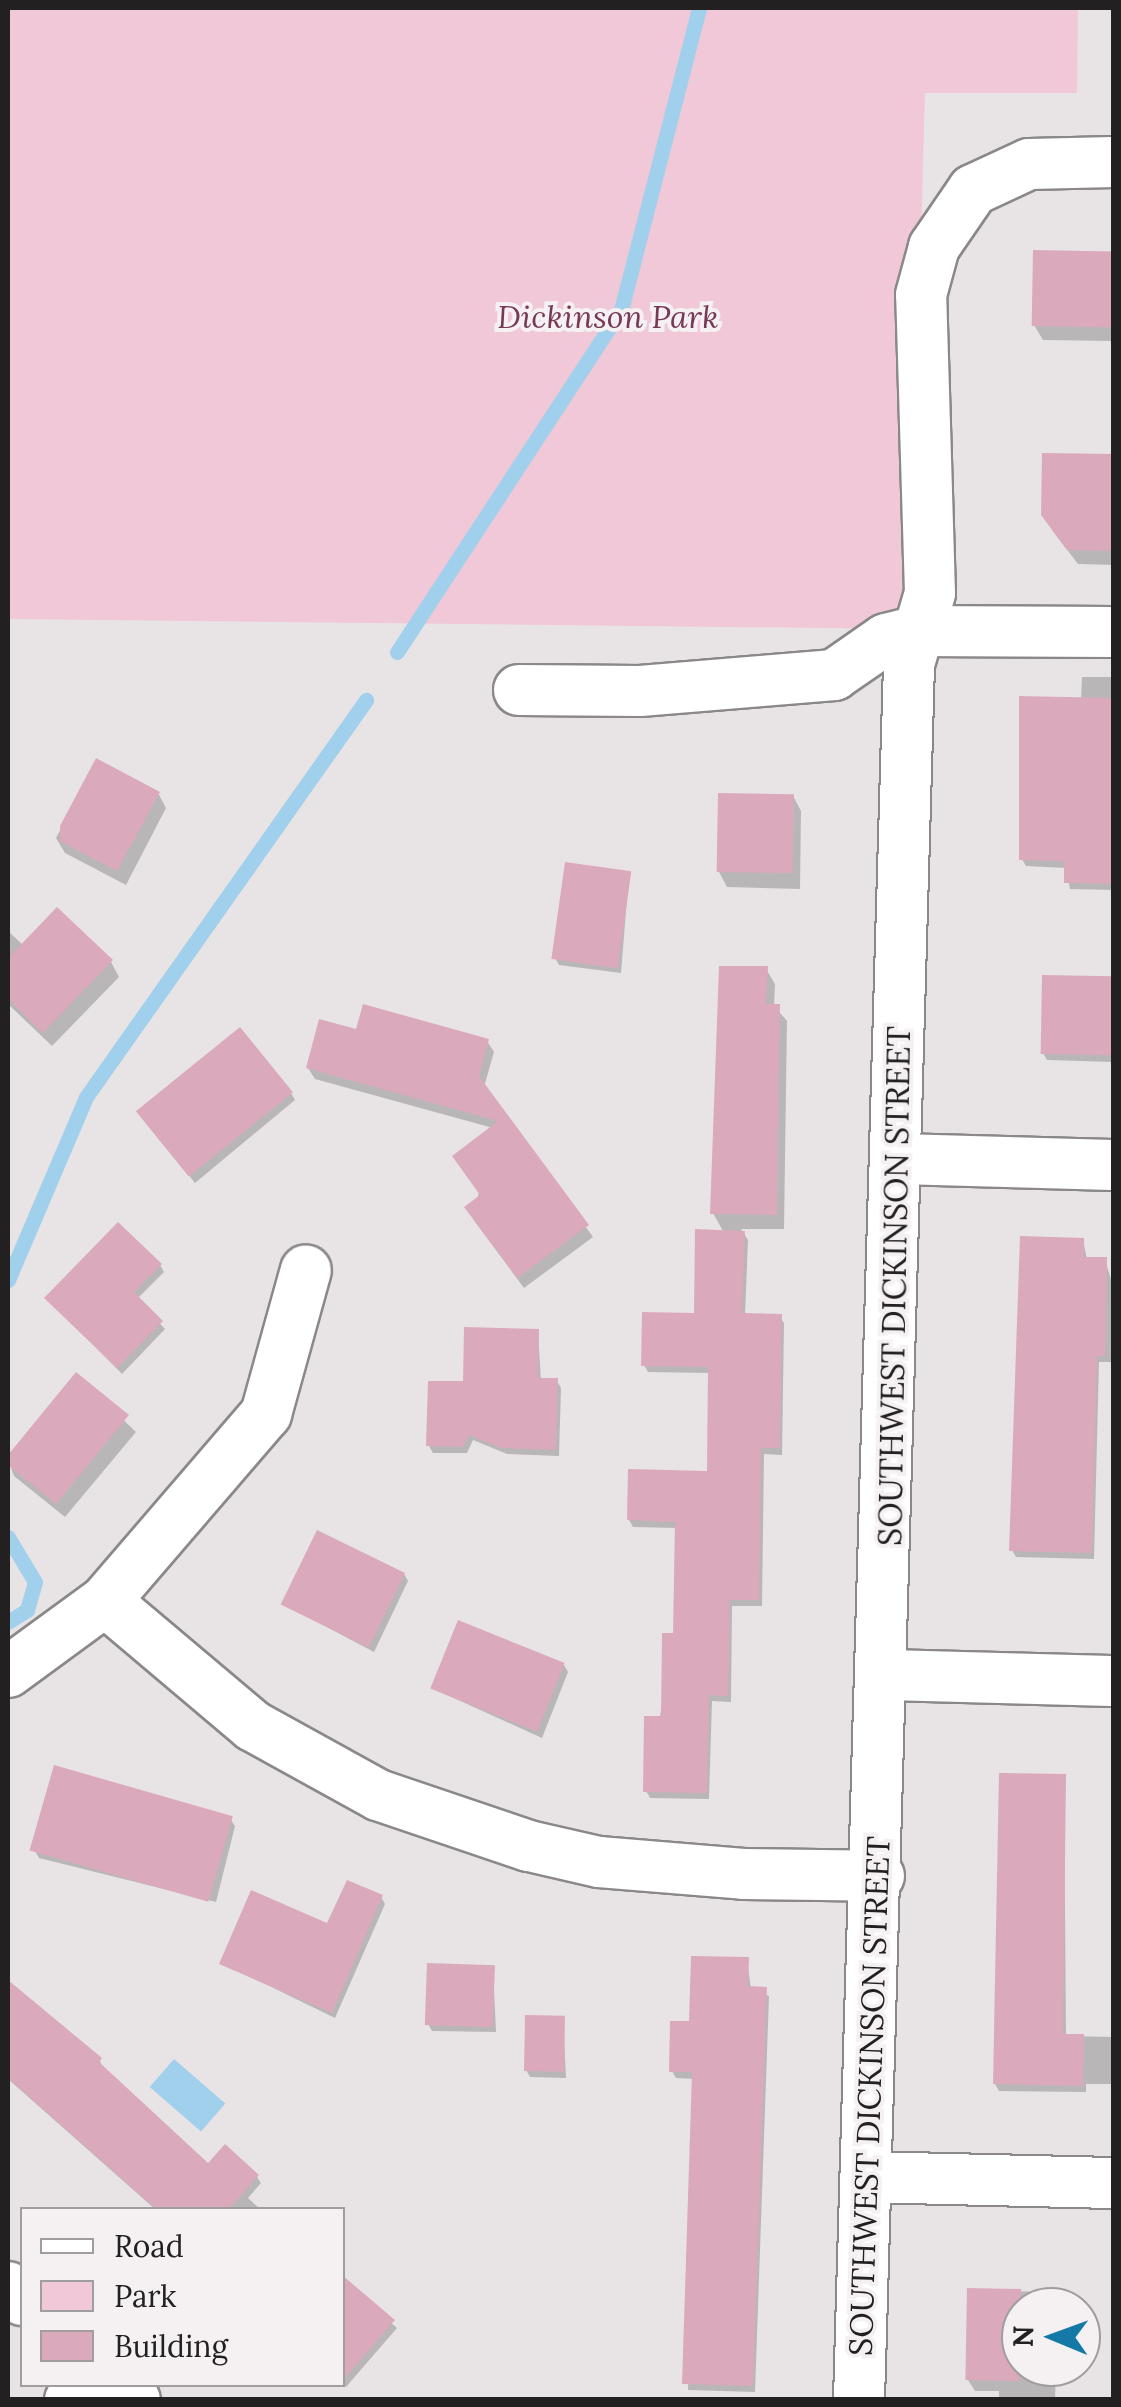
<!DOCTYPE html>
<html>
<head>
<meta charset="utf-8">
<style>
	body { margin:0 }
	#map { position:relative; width:1121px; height:2407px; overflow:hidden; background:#e8e4e5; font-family:Lora,serif }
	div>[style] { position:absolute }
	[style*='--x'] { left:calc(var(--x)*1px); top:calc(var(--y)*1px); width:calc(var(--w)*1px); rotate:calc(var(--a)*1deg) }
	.green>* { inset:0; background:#f1c8d7 }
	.water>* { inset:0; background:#a1d0ec; transform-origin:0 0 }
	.shadow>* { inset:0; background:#0003 }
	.stream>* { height:15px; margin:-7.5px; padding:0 7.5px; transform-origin:7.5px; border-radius:7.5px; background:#a1d0ec }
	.building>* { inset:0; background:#dba9bc; transform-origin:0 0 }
	.roads { filter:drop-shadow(2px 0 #8b8889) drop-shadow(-2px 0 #8b8889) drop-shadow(0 2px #8b8889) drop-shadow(0 -2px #8b8889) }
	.minor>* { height:50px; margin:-25px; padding:0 25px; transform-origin:25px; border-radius:25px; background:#fff }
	span { translate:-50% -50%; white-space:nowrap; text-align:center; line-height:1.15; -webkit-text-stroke:8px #f5f1f3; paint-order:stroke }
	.park-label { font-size:32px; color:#783955; font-style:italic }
	.street-label { font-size:32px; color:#222021 }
	.frame { position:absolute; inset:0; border:10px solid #222021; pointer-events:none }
	.legend { position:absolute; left:20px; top:2207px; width:325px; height:180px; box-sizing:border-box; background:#f5f1f3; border:2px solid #a19d9f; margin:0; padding:12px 18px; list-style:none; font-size:30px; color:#222021 }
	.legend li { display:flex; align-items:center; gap:20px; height:50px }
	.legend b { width:50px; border:2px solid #a19d9f }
	.north { position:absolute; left:1001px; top:2287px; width:100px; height:100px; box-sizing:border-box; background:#f5f1f3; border:2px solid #a19d9f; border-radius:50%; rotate:271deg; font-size:28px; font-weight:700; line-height:40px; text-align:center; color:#222021 }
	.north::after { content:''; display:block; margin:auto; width:35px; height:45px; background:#147aa5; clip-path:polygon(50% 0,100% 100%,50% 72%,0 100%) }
</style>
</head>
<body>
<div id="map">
	<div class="green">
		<div style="clip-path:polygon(8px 8px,1078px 8px,1077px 93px,925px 93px,910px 629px,8px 619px)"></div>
	</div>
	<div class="water">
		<div style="left:174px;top:2059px;width:68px;height:37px;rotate:41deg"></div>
	</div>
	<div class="shadow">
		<div style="clip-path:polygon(1114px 254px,1114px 341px,1043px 340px,1034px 325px)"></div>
		<div style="clip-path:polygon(1114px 457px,1114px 565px,1078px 564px,1052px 530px)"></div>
		<div style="clip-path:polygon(1082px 677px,1114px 677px,1114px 890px,1070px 889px,1066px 868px,1026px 866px,1022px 859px,1081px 700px)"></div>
		<div style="clip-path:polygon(97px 762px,158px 793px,166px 808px,126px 885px,65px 853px,56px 838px)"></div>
		<div style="clip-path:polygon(793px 796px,801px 811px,800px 889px,727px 887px,719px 872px)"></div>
		<div style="clip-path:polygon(629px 873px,621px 973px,559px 965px,555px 958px)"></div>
		<div style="clip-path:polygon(9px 932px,23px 945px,111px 962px,119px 977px,52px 1046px,8px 1004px)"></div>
		<div style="clip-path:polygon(766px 969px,775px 984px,774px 1006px,787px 1021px,784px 1229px,741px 1229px,748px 1240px,745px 1316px,780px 1317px,784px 1323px,782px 1455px,764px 1454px,762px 1606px,732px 1606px,731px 1702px,712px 1701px,709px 1799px,650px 1798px,646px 1791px,675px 1636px,677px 1528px,633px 1527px,629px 1520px,709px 1474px,711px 1373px,648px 1372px,644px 1365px,696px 1315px,724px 1233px,713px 1213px)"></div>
		<div style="clip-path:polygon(1114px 979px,1114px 1062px,1047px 1060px,1043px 1053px)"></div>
		<div style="clip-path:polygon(358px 1032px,487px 1041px,494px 1052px,484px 1087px,593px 1237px,524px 1288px,473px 1219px,493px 1128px,315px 1079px,308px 1068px)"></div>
		<div style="clip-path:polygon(291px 1093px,295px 1100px,195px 1183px,143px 1119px)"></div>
		<div style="clip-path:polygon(1083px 1240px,1087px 1259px,1105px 1260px,1114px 1289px,1114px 1362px,1099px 1362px,1094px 1559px,1016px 1557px,1012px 1550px)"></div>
		<div style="clip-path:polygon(160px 1265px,164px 1272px,137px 1299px,165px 1329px,122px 1374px,47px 1298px)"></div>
		<div style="clip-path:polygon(538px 1332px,541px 1381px,557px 1381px,561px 1388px,559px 1456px,507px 1454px,473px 1440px,467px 1453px,433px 1453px,429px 1446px)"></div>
		<div style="clip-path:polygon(76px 1375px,136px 1432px,65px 1517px,14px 1476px,8px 1459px)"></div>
		<div style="clip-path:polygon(404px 1574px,408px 1581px,374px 1652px,285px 1605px)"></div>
		<div style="clip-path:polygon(564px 1665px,568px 1672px,542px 1738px,434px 1689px)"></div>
		<div style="clip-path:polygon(56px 1768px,231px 1820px,235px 1826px,216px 1902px,39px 1858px,35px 1851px)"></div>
		<div style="clip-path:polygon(1064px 1776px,1066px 2036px,1114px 2037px,1114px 2084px,1086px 2084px,1086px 2092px,999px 2091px,995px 2084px)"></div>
		<div style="clip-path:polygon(381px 1897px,385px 1904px,335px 2018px,222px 1963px,329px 1927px)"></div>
		<div style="clip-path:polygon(747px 1960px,751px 1989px,769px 1996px,755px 2392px,688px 2390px,694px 2079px,676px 2078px,672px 2071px,691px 2024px)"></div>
		<div style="clip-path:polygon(493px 1967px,496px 2032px,432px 2031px,428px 2024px)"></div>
		<div style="clip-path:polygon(11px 1986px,100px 2060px,102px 2069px,208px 2166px,257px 2177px,261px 2183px,248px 2198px,261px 2210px,156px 2210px,8px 2079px)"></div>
		<div style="clip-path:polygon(563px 2018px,566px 2078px,530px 2077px,526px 2070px)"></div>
		<div style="clip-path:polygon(342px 2279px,397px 2328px,346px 2387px,342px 2384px)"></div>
		<div style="clip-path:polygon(970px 2290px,1051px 2292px,1057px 2307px,1021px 2307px,1021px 2367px,1056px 2367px,1055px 2400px,999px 2400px,999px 2391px,975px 2391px,968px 2380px)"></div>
	</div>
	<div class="stream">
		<div style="--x:397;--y:652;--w:409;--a:-56.8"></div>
		<div style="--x:621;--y:310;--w:312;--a:-75.5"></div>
		<div style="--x:8;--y:1280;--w:199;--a:-66.9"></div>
		<div style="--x:86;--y:1097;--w:486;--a:-54.8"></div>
		<div style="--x:8;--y:1537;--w:52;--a:59"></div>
		<div style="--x:35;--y:1582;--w:29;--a:106"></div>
		<div style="--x:27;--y:1610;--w:22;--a:148"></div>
	</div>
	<div class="building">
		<div style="left:1033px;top:250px;width:81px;height:76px;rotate:1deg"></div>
		<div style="clip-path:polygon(1042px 453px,1114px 454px,1114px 551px,1067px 550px,1041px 515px)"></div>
		<div style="clip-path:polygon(1019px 696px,1114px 698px,1114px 884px,1064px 883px,1064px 861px,1019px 860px)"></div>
		<div style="clip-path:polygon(96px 758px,160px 792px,117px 871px,60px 841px,60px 826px)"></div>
		<div style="left:718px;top:793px;width:76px;height:79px;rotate:1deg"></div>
		<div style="left:565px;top:862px;width:67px;height:98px;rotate:8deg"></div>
		<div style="clip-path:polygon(57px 907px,113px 960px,43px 1033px,8px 999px,8px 958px)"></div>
		<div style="clip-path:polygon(719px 966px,768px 966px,766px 1004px,780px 1004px,777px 1215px,710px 1214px)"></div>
		<div style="left:1042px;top:975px;width:72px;height:79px;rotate:1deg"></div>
		<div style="clip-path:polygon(363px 1004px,489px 1039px,479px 1076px,589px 1225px,517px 1278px,464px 1207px,480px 1195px,452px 1156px,498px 1121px,306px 1068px,319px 1019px,356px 1029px)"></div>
		<div style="left:240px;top:1027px;width:84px;height:134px;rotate:51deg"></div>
		<div style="clip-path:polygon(118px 1222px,162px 1264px,134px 1292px,163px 1321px,117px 1368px,44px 1298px)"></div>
		<div style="clip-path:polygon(695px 1229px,745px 1231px,742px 1313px,782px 1314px,780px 1448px,761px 1448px,759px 1600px,730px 1600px,728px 1696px,709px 1695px,707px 1793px,643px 1792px,644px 1716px,661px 1716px,662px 1633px,673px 1633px,675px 1522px,627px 1520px,628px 1469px,707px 1471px,708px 1367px,641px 1366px,642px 1312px,694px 1313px)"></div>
		<div style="clip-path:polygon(1020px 1236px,1084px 1238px,1084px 1257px,1107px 1257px,1105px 1356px,1097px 1356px,1092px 1553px,1009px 1551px)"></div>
		<div style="clip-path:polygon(464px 1327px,539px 1329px,538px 1378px,558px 1378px,556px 1450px,501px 1448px,469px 1435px,463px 1447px,426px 1446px,428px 1381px,463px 1381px)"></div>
		<div style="clip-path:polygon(76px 1372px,129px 1415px,56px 1504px,8px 1465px,8px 1455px)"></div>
		<div style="left:317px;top:1530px;width:98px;height:83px;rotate:26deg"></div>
		<div style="left:458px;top:1620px;width:115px;height:74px;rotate:22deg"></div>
		<div style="left:54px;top:1765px;width:186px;height:89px;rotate:16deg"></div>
		<div style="clip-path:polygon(999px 1773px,1066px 1774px,1063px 2034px,1084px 2034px,1083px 2086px,993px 2084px)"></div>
		<div style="clip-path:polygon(347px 1880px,383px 1895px,332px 2013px,219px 1964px,251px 1890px,327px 1923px)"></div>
		<div style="clip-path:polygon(691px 1956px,749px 1957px,748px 1986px,767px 1987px,753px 2386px,682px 2384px,692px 2072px,669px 2072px,670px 2021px,689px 2021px)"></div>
		<div style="left:427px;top:1963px;width:68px;height:62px;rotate:2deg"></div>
		<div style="clip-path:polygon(8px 1980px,102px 2058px,99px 2062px,208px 2163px,225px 2144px,259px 2175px,228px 2210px,157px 2210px,8px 2078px)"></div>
		<div style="left:525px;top:2015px;width:40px;height:56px;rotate:1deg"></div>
		<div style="clip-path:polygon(342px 2275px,395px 2320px,342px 2381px)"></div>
		<div style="left:967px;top:2288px;width:54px;height:92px;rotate:1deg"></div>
	</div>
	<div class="roads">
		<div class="minor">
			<div style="--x:519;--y:690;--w:121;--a:0.5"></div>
			<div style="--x:640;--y:691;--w:195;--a:-4.7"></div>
			<div style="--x:834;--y:675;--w:63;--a:-34.7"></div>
			<div style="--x:886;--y:639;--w:32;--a:-14"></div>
			<div style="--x:917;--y:631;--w:197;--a:0.3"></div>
			<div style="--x:898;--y:1159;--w:216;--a:1.6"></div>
			<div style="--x:105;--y:1601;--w:247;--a:-49.3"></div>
			<div style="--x:266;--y:1414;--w:149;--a:-74.5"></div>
			<div style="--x:8;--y:1672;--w:120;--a:-36.2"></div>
			<div style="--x:105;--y:1601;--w:194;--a:40.2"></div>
			<div style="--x:253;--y:1726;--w:143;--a:28.9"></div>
			<div style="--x:378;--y:1795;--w:159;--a:18.7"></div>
			<div style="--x:529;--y:1846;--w:72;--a:12.9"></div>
			<div style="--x:599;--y:1862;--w:145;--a:4.7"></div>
			<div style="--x:744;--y:1874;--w:135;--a:0.8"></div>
			<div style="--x:885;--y:1675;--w:229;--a:1.5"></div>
			<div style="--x:866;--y:2177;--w:248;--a:1.4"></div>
			<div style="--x:8;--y:2287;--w:19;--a:43"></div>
			<div style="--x:118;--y:2384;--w:23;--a:43"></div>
			<div style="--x:70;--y:2400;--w:21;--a:-49"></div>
			<div style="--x:859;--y:2400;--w:1737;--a:-88.35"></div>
			<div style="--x:909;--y:664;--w:74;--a:-73.5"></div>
			<div style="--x:930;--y:593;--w:298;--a:-91.7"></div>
			<div style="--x:921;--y:295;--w:50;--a:-74.8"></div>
			<div style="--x:934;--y:247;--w:69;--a:-55.6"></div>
			<div style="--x:973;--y:190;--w:62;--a:-24.9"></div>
			<div style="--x:1029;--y:164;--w:85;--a:-1.3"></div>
		</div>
	</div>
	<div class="park-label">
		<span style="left:608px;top:317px">Dickinson Park</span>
	</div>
	<div class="street-label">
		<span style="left:895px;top:1286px;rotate:-89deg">SOUTHWEST DICKINSON STREET</span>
		<span style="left:870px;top:2096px;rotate:-88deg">SOUTHWEST DICKINSON STREET</span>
	</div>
	<div class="frame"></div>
	<ul class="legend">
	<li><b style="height:12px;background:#fff"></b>Road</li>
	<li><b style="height:28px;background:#f1c8d7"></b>Park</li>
	<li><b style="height:28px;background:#dba9bc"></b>Building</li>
	</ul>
	<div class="north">N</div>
</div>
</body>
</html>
